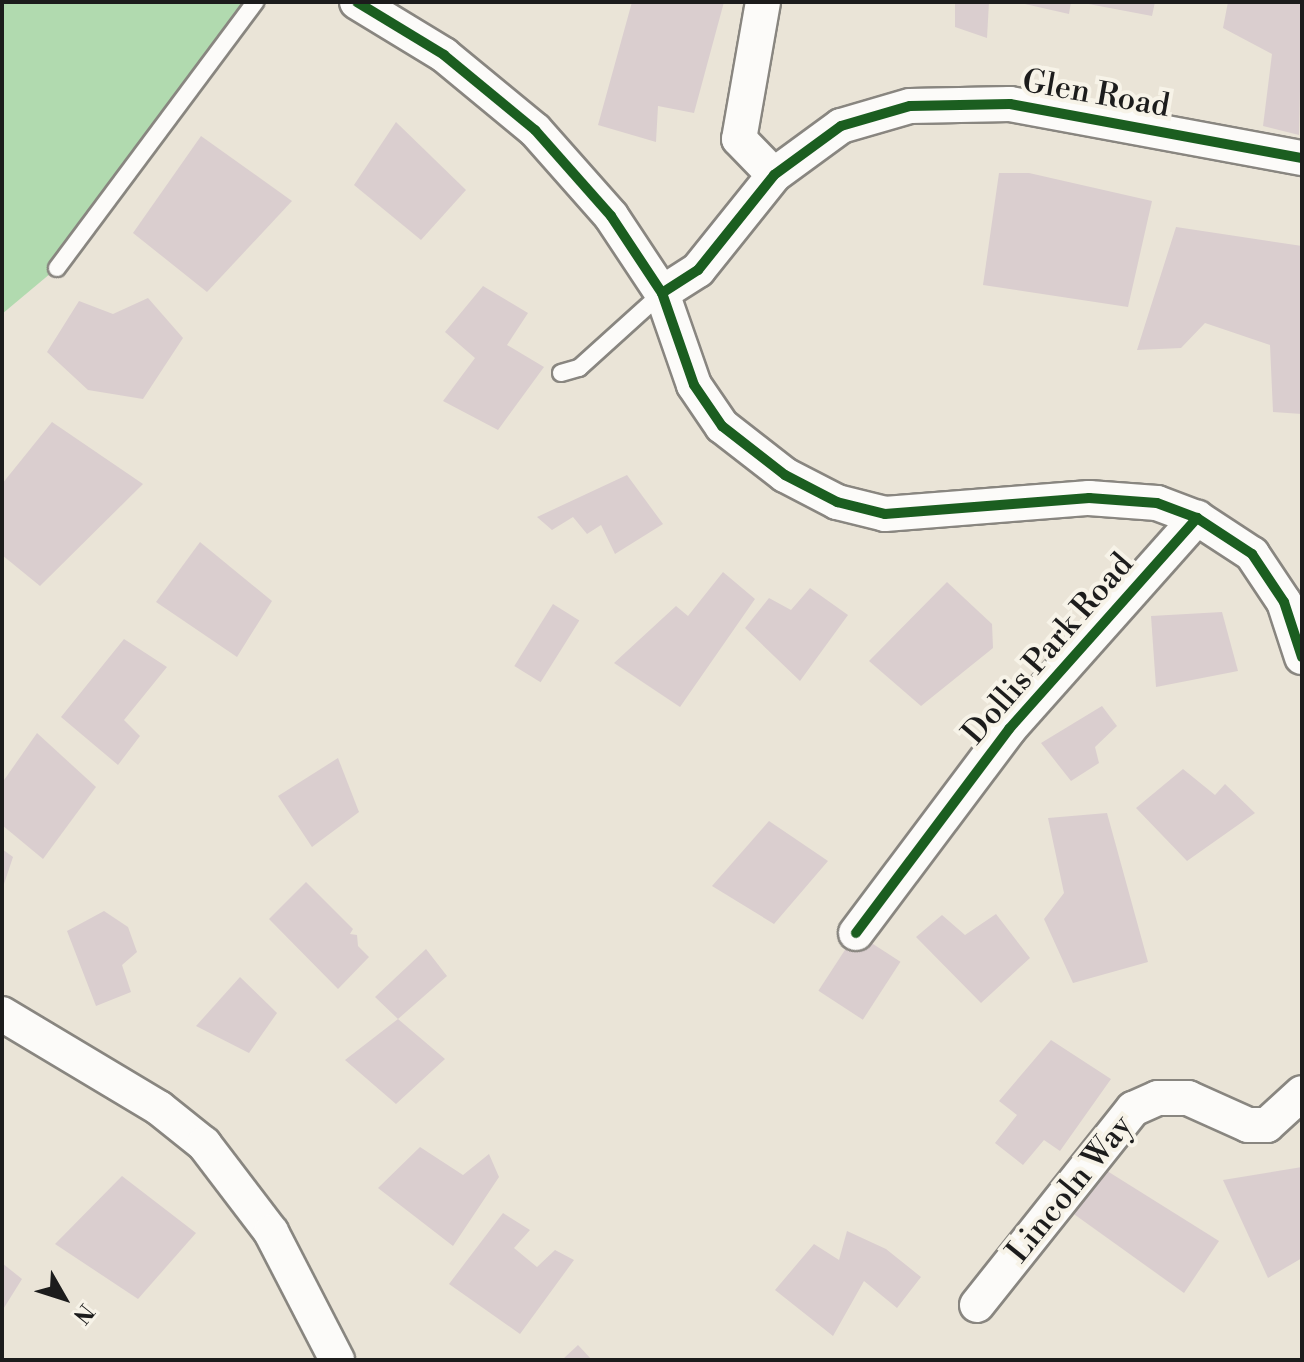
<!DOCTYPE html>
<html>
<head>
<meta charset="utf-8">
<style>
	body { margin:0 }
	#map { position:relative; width:1304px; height:1362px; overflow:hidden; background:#eae4d7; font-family:"Libre Bodoni",serif }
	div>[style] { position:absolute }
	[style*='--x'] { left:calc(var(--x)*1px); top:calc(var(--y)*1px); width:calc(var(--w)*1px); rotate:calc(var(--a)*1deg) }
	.green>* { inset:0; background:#b1daaf }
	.building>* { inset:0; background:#dacecf; transform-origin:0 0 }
	.roads { filter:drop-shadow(2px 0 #898680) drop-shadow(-2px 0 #898680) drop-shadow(0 2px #898680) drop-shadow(0 -2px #898680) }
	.lane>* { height:16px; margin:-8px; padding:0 8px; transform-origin:8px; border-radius:8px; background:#fcfbf9 }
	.street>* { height:34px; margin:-17px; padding:0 17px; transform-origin:17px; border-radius:17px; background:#fcfbf9 }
	.cycleway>* { height:10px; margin:-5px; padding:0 5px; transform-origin:5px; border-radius:5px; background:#1b5e20 }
	span { translate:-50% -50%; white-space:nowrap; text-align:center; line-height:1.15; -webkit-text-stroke:8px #f7f3e8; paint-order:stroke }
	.street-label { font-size:32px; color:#1c1c1c }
	.frame { position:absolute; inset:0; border:4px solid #1c1c1c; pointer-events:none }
	.north { position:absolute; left:24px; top:1258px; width:80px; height:80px; -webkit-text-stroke:6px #f7f3e8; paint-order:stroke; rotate:129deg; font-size:22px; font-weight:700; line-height:32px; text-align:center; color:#1c1c1c }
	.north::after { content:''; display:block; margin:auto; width:28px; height:36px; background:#1c1c1c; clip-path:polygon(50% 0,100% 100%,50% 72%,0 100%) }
</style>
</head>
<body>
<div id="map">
	<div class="green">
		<div style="clip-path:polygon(2px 2px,255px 2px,57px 268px,2px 314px)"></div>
	</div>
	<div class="building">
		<div style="clip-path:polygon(632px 2px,724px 2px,694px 113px,658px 106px,656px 142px,598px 125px)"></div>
		<div style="clip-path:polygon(955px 2px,989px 2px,987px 38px,955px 27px)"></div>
		<div style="clip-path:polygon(1016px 2px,1071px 2px,1069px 14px)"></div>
		<div style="clip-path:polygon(1078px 2px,1155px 2px,1152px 16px)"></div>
		<div style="clip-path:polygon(1228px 2px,1302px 2px,1299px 135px,1263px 126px,1272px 54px,1223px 28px)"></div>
		<div style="clip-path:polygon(396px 122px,466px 190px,421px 240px,354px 185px)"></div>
		<div style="clip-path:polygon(201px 136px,292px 201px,207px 292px,133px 233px)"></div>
		<div style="clip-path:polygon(999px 173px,1029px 173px,1152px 201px,1128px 307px,983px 285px)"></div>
		<div style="clip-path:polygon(1176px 227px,1302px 246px,1302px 414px,1273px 412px,1270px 345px,1205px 323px,1181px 348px,1137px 350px)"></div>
		<div style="clip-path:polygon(483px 286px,528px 313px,507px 345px,544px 367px,498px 430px,443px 401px,475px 358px,445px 332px)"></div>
		<div style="clip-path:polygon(148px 298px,183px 338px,143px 399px,88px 390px,47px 352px,79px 301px,113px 314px)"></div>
		<div style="clip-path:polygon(52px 422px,143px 484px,40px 586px,2px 555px,2px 484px)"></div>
		<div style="clip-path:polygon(627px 475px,663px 524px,615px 554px,601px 525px,587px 534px,573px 517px,552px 530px,537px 517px)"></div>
		<div style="clip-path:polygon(200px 542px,272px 601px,237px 657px,156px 602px)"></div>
		<div style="clip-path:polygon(723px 572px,755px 599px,680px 707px,614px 663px,676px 606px,688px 616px)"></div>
		<div style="clip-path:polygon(947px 582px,992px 624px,993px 648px,921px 706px,869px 661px)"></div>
		<div style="clip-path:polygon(810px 588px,848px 615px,800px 681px,745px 628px,769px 598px,791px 610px)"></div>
		<div style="left:553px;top:604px;width:31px;height:73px;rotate:32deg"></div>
		<div style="clip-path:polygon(1222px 612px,1238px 671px,1156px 687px,1151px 616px)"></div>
		<div style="clip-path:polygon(124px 639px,167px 667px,124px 720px,140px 736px,118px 765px,61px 717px)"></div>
		<div style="clip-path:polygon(1102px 706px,1117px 726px,1095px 747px,1099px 763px,1071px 781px,1041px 743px)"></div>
		<div style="clip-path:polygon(37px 733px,96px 787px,43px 859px,2px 825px,2px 783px)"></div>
		<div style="clip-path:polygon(338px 758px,359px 812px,312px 847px,278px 796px)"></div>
		<div style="clip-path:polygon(1183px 769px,1215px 795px,1225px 784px,1255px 813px,1187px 861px,1136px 808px)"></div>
		<div style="clip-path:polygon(1107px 813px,1148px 962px,1073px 983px,1044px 919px,1064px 893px,1048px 818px)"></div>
		<div style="clip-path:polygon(769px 821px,828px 861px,774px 924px,712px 886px)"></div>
		<div style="clip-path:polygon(2px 849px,13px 857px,3px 887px,2px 887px)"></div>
		<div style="clip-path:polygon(306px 882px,353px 929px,350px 934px,357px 935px,358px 946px,369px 957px,338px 989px,269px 919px)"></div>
		<div style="clip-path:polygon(104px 911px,128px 927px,137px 952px,122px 965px,131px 992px,96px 1006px,67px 931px)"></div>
		<div style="clip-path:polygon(996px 914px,1030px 958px,981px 1003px,916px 937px,942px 915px,965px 935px)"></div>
		<div style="left:856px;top:933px;width:53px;height:69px;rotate:33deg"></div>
		<div style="clip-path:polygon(426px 949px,447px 976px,398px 1019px,445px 1059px,396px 1104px,345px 1060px,398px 1019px,375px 997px)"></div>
		<div style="clip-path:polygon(240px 977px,277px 1013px,249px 1053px,196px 1026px)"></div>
		<div style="clip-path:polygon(1051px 1040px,1111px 1079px,1060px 1151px,1044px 1140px,1023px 1165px,995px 1143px,1017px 1115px,999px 1101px)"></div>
		<div style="clip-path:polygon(420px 1147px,463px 1175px,489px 1154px,499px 1177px,453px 1246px,378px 1188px)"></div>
		<div style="clip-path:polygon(1302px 1167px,1302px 1258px,1268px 1278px,1223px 1180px)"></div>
		<div style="clip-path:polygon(1104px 1169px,1219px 1241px,1184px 1293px,1071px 1212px)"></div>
		<div style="clip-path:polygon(122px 1176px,196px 1233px,138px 1299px,55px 1244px)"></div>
		<div style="clip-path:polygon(503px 1213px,530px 1230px,514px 1248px,537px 1267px,555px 1250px,574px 1260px,520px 1334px,449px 1284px)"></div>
		<div style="clip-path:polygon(847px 1231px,886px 1249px,921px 1277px,897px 1308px,864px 1281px,833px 1336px,775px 1290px,814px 1244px,839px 1260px)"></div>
		<div style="clip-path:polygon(2px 1263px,22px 1279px,2px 1311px)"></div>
		<div style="clip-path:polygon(578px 1345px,592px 1360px,562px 1360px)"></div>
	</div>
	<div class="roads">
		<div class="lane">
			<div style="--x:57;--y:268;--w:332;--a:-53.3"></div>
			<div style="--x:561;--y:373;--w:19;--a:-16"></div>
			<div style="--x:579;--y:368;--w:112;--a:-42.1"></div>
		</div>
		<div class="street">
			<div style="--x:357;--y:2;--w:102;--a:31.3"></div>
			<div style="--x:444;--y:55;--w:118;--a:39.5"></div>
			<div style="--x:535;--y:130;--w:115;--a:48.5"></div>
			<div style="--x:611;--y:216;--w:92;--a:56.5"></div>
			<div style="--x:662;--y:293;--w:97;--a:70.8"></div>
			<div style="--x:694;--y:385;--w:50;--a:55.7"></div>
			<div style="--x:722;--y:426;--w:80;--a:37.9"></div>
			<div style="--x:785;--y:475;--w:59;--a:27.4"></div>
			<div style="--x:837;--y:502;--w:49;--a:14"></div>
			<div style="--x:885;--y:514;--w:205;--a:-4.5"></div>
			<div style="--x:1089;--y:498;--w:68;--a:4.2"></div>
			<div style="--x:1157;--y:503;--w:43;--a:20.6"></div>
			<div style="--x:1197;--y:518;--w:66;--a:33.2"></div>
			<div style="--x:1252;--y:554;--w:58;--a:56.3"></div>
			<div style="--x:1284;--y:602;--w:58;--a:71.9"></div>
			<div style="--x:763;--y:2;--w:139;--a:99.9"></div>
			<div style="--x:739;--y:139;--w:50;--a:45.8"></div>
			<div style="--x:662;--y:293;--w:43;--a:-32.6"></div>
			<div style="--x:698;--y:270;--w:122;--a:-51.3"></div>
			<div style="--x:774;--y:175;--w:83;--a:-36.2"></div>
			<div style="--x:841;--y:126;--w:72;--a:-16.2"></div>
			<div style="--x:910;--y:106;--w:100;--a:-1.1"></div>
			<div style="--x:1010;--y:104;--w:297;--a:10.5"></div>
			<div style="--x:856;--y:933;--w:255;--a:-53.1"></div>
			<div style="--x:1009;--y:729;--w:283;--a:-48.3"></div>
			<div style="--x:2;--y:1014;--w:183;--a:30.9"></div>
			<div style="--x:159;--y:1108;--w:58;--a:38.7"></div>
			<div style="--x:204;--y:1144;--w:111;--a:52.7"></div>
			<div style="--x:271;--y:1232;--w:144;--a:62.7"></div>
			<div style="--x:977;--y:1305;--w:251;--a:-51.5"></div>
			<div style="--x:1133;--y:1109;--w:27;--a:-24"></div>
			<div style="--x:1158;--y:1098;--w:30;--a:0"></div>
			<div style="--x:1188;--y:1098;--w:66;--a:24.2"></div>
			<div style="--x:1248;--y:1125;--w:19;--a:0"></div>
			<div style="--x:1267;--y:1125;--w:47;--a:-42.4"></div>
		</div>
	</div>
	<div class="cycleway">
		<div style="--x:357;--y:2;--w:102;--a:31.3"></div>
		<div style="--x:444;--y:55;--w:118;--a:39.5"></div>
		<div style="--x:535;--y:130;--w:115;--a:48.5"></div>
		<div style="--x:611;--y:216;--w:92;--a:56.5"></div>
		<div style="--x:662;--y:293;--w:97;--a:70.8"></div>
		<div style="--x:694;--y:385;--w:50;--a:55.7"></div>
		<div style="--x:722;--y:426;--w:80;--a:37.9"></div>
		<div style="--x:785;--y:475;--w:59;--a:27.4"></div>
		<div style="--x:837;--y:502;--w:49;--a:14"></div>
		<div style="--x:885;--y:514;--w:205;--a:-4.5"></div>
		<div style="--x:1089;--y:498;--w:68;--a:4.2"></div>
		<div style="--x:1157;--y:503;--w:43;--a:20.6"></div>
		<div style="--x:1197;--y:518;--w:66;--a:33.2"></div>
		<div style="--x:1252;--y:554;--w:58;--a:56.3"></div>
		<div style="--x:1284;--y:602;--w:58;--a:71.9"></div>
		<div style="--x:662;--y:293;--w:43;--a:-32.6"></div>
		<div style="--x:698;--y:270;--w:122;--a:-51.3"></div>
		<div style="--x:774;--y:175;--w:83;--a:-36.2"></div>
		<div style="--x:841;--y:126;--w:72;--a:-16.2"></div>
		<div style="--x:910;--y:106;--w:100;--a:-1.1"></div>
		<div style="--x:1010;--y:104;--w:297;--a:10.5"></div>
		<div style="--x:856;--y:933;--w:255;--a:-53.1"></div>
		<div style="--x:1009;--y:729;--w:283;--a:-48.3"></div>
	</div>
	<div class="street-label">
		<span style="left:1096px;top:94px;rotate:10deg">Glen Road</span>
		<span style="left:1048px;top:649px;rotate:-49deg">Dollis Park Road</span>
		<span style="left:1070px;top:1189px;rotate:-51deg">Lincoln Way</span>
	</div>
	<div class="frame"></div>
	<div class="north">N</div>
</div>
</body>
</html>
